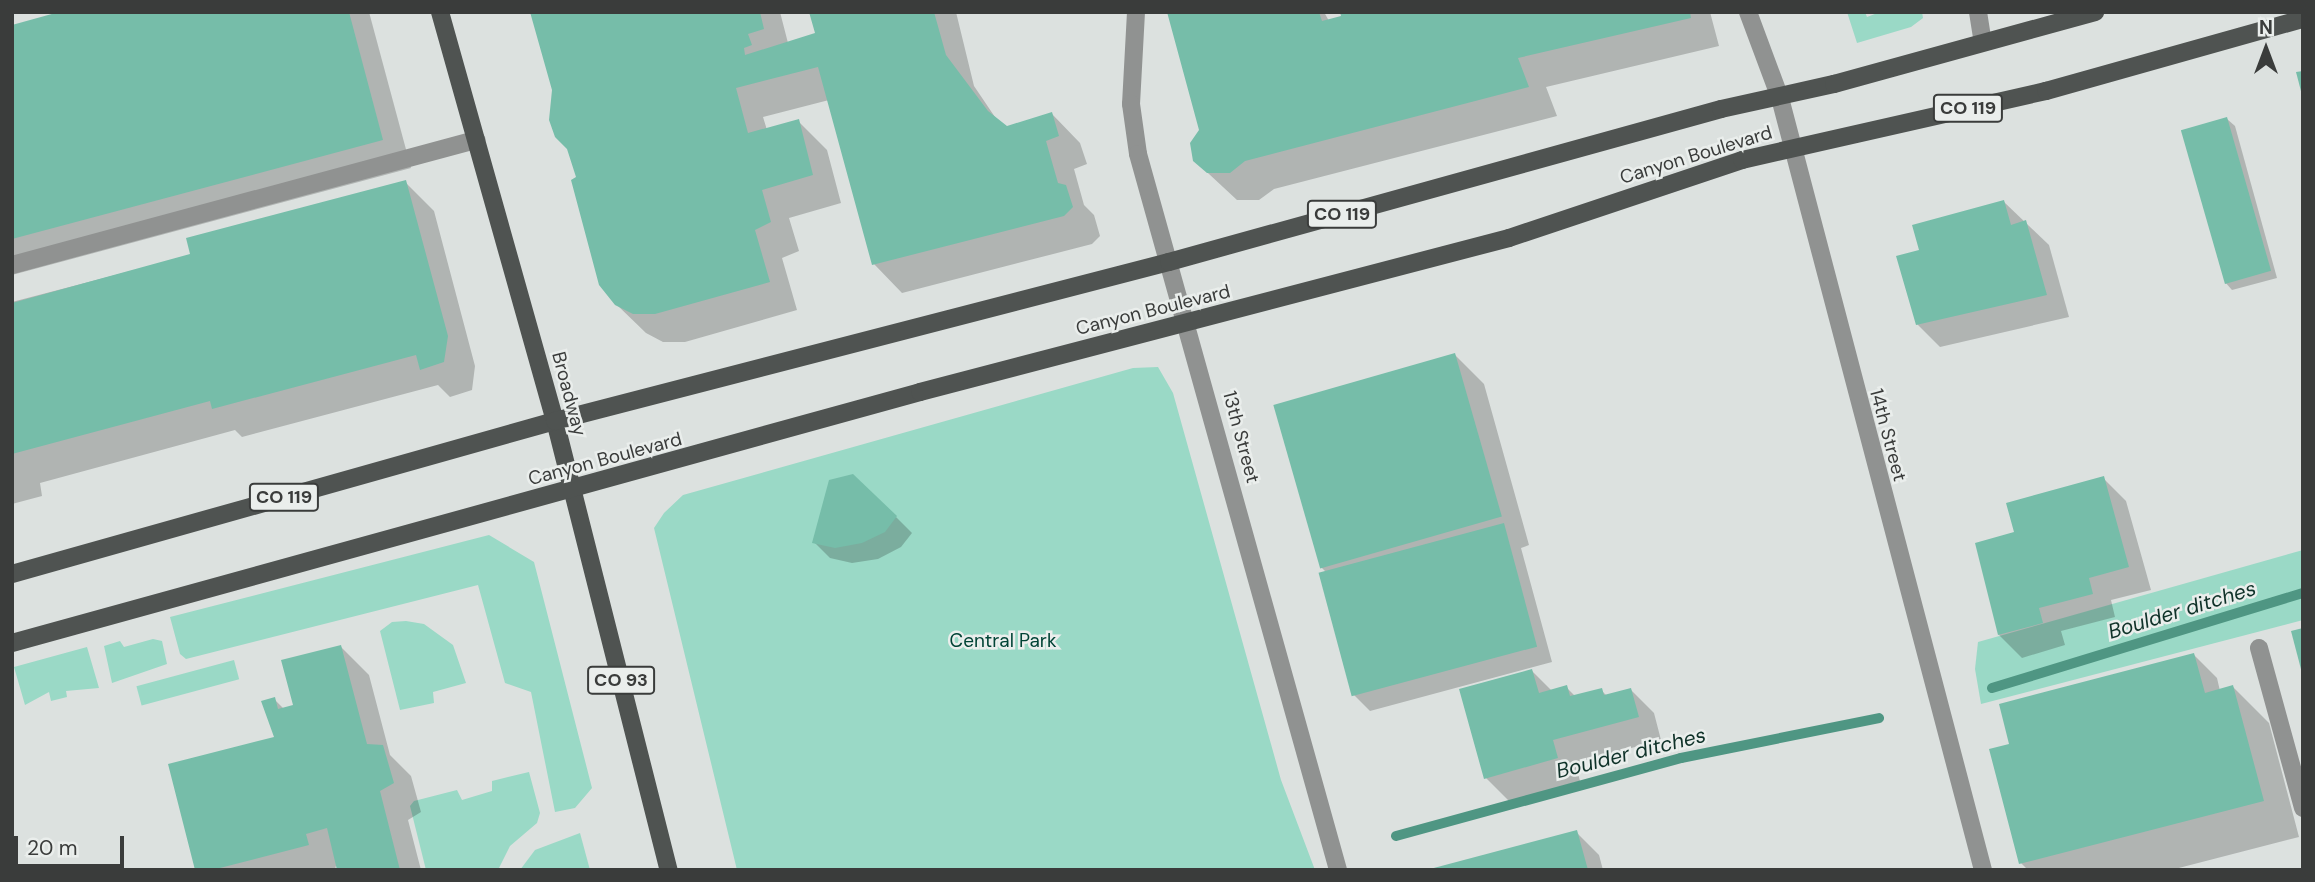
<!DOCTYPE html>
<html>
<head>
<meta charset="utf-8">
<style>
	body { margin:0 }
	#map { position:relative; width:2315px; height:882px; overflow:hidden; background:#dce1df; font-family:"DM Sans",sans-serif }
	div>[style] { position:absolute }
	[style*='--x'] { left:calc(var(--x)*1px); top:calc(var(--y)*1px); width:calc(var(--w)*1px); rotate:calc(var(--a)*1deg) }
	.green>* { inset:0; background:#9ad9c6; transform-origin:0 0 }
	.shadow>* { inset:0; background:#0003 }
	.stream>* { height:10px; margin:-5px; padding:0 5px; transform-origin:5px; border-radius:5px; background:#4f9683 }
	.building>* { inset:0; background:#76bda9; transform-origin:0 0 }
	.minor>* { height:18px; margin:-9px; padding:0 9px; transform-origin:9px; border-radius:9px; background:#909291 }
	.major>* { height:18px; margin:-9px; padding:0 9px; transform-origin:9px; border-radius:9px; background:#4f5351 }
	span { translate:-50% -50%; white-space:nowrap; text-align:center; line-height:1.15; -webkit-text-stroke:5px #eaeeec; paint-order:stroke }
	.shield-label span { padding:2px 5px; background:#eaeeec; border:2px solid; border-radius:5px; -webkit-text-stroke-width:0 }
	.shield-label { font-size:18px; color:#3a3c3b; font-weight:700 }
	.street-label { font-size:19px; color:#3a3c3b }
	.park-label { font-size:19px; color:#004335 }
	.water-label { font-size:21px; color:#0f3229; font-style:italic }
	.frame { position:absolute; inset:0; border:14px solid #3a3c3b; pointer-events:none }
	.north { position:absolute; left:2231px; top:14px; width:70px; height:70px; -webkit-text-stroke:5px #eaeeec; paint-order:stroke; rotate:0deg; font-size:19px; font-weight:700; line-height:28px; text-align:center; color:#3a3c3b }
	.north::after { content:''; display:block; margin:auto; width:24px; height:32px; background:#3a3c3b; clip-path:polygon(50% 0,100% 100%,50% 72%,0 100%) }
	.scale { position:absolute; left:14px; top:836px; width:110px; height:32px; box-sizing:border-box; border:4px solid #3a3c3b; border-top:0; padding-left:9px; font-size:21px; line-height:24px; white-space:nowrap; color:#3a3c3b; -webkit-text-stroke:5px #eaeeec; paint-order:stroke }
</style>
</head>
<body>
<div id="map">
	<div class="green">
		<div style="clip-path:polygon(1847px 12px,1865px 12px,1867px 17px,1880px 12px,1922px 12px,1923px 18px,1911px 27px,1857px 43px)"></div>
		<div style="clip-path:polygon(1158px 367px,1173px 393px,1281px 780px,1315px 870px,737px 870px,654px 528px,664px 513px,683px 495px,1133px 368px)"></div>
		<div style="clip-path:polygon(489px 535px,534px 562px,592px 788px,575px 808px,555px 812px,531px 692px,505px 683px,478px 585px,186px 659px,180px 654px,170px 617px)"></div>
		<div style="clip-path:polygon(2303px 550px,2303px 620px,1981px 704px,1975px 669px,1978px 642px)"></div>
		<div style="clip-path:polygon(406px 621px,424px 624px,453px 645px,466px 683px,433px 692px,434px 703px,400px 710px,380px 631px,392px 622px)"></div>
		<div style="clip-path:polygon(153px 639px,162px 641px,167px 664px,112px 683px,104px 646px,120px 641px,124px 647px)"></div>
		<div style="clip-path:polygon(87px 647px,99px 688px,66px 691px,67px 697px,51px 701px,49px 692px,25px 705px,14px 667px)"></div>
		<div style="left:234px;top:660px;width:20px;height:101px;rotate:75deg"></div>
		<div style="clip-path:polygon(529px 772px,540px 813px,537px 823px,510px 846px,498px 870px,426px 870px,410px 806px,414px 801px,457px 790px,462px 800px,492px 791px,492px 781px)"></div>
		<div style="clip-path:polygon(580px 833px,590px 870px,520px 870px,535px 850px)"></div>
	</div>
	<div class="shadow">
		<div style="clip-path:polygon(66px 12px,369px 12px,411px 168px,12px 275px,12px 27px)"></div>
		<div style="clip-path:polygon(532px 12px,780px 12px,788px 43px,817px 34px,811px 12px,956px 12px,974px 86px,997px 120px,1007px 128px,1052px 114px,1080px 143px,1087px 164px,1074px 169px,1084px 205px,1094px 215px,1100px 236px,1092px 244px,902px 293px,874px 264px,829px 100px,763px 117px,767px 130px,798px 121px,827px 150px,841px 203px,789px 218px,799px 251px,782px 258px,797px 310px,685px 342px,663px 342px,646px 333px,616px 304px)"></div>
		<div style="clip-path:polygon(1168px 12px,1324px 12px,1329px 21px,1343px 17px,1342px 12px,1710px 12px,1719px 46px,1546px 87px,1557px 116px,1274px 189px,1259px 200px,1237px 200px,1195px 161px,1201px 130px)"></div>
		<div style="clip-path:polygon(2227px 119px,2235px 126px,2277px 278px,2232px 290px,2225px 282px)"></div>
		<div style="clip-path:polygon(405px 182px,434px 211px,475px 366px,472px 390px,450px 397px,438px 385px,242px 437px,235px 430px,40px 483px,42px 496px,12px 504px,12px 302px,192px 255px)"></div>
		<div style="clip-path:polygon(2003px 201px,2049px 245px,2069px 317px,1940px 347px,1917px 324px,1921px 251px)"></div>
		<div style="clip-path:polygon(1455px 355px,1484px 384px,1529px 545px,1521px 548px,1552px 662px,1370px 711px,1354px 695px,1327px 573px,1320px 566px)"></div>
		<div style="clip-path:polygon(2103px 478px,2126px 501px,2151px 590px,2111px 600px,2115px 617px,2061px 631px,2065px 645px,2022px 658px,1999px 635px,2017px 534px)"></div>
		<div style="clip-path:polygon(896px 517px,912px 533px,901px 547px,878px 559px,852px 563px,830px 558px,814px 542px)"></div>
		<div style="clip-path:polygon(341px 647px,369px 675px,390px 755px,411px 776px,421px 812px,408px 820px,421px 870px,339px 870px,337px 861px,335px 870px,197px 870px,276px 738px,274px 699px,284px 709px,295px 706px)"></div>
		<div style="clip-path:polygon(2194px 655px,2217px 678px,2220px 691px,2233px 687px,2269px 723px,2299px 837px,2171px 870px,2028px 870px,2021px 863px,2011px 745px)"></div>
		<div style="clip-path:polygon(1532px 671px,1552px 691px,1566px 687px,1576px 697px,1601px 690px,1607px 696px,1631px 690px,1654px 713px,1661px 740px,1575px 763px,1580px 781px,1509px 801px,1486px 778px)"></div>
		<div style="clip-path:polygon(1576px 832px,1599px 855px,1603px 870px,1433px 870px)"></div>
	</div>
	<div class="stream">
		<div style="--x:1992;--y:688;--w:325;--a:-17"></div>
		<div style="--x:1396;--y:836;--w:295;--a:-15.3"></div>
		<div style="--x:1681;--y:758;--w:202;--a:-11.4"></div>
	</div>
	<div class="building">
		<div style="clip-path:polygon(59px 12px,349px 12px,383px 140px,12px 239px,12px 25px)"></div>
		<div style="clip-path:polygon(530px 12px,760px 12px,764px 29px,748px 34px,752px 45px,744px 48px,745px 55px,815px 33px,809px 12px,934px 12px,946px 55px,988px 111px,1007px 126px,1052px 112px,1059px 136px,1046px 141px,1058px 183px,1066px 185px,1073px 207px,1064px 216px,872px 265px,818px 67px,736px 88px,748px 133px,799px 119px,813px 175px,762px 190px,771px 222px,755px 230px,770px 282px,655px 314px,633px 314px,615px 305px,599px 285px,571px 180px,576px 177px,567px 149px,555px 137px,549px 120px,552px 90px)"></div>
		<div style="clip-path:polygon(1167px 12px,1319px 12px,1322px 21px,1341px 16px,1340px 12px,1690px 12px,1691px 18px,1518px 58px,1529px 87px,1245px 161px,1230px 173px,1207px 173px,1193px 161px,1190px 143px,1199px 130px)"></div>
		<div style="clip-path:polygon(2303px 71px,2303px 95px,2302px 95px,2296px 72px)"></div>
		<div style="left:2227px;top:117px;width:160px;height:48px;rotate:74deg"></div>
		<div style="clip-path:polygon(406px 180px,448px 336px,444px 362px,420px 370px,416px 355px,212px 409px,210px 401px,12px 454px,12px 303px,190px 254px,186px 238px)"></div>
		<div style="clip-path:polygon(2004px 200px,2011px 225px,2026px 220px,2047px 295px,1916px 325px,1896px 256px,1919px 250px,1912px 225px)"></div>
		<div style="left:1455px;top:353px;width:170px;height:189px;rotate:74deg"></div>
		<div style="clip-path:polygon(853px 474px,897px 516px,885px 532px,862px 543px,835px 548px,812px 543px,829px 480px)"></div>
		<div style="clip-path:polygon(2104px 476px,2129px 567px,2089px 578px,2093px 594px,2039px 608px,2043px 623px,1998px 635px,1975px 543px,2014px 532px,2006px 503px)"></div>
		<div style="left:1504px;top:523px;width:128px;height:192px;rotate:75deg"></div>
		<div style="clip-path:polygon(2303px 628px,2303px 672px,2302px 673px,2291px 631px)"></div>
		<div style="clip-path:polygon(341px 645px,367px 744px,383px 745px,394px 783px,380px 791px,400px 870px,337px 870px,327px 828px,306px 834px,309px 845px,212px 870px,195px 870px,168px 764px,274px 737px,261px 701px,275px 697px,278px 709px,293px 705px,281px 660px)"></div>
		<div style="clip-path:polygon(2194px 653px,2205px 693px,2233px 685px,2264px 801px,2019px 864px,1989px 749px,2009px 744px,1999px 704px)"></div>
		<div style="clip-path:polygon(1532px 669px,1539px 693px,1567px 685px,1570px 696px,1602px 688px,1604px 695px,1631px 688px,1639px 717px,1553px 740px,1558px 758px,1484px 779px,1459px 689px)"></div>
		<div style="clip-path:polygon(1577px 830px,1588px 870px,1430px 870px,1430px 869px)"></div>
	</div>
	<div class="minor">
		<div style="--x:1136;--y:12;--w:92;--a:93.1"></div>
		<div style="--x:1131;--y:104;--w:50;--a:82"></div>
		<div style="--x:1138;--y:154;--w:743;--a:74.39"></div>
		<div style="--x:1748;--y:12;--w:92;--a:69.6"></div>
		<div style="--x:1780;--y:98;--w:798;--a:75.27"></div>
		<div style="--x:1978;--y:12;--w:30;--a:81"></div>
		<div style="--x:12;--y:265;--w:481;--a:-15.1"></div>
		<div style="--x:2259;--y:648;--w:166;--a:74.6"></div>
	</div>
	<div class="major">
		<div style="--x:440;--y:12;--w:425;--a:74.3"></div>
		<div style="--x:555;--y:421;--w:463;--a:75.8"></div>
		<div style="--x:12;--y:574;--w:564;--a:-15.74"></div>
		<div style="--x:555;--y:421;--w:634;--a:-14.52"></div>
		<div style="--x:1169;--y:262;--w:573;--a:-15.49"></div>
		<div style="--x:1721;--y:109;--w:116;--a:-12.5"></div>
		<div style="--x:1834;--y:84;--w:271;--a:-15.4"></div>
		<div style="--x:12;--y:643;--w:942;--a:-15.45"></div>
		<div style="--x:920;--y:392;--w:609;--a:-14.65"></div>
		<div style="--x:1509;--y:238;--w:246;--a:-18.5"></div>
		<div style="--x:1742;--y:160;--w:312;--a:-12.8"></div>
		<div style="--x:2046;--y:91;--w:267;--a:-15.7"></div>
	</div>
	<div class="shield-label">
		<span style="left:1968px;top:108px">CO 119</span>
		<span style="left:1342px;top:214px">CO 119</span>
		<span style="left:284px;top:497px">CO 119</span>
		<span style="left:621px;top:680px">CO 93</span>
	</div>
	<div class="street-label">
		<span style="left:1696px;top:155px;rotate:-17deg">Canyon Boulevard</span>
		<span style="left:1153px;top:310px;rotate:-14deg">Canyon Boulevard</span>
		<span style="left:569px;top:394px;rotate:75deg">Broadway</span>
		<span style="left:1888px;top:435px;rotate:75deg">14th Street</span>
		<span style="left:1241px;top:437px;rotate:75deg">13th Street</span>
		<span style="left:605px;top:459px;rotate:-15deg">Canyon Boulevard</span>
	</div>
	<div class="park-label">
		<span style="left:1003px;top:641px">Central Park</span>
	</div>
	<div class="water-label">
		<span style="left:2182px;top:610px;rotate:-17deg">Boulder ditches</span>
		<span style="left:1631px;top:753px;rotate:-14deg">Boulder ditches</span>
	</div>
	<div class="frame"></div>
	<div class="north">N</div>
	<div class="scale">20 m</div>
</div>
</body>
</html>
